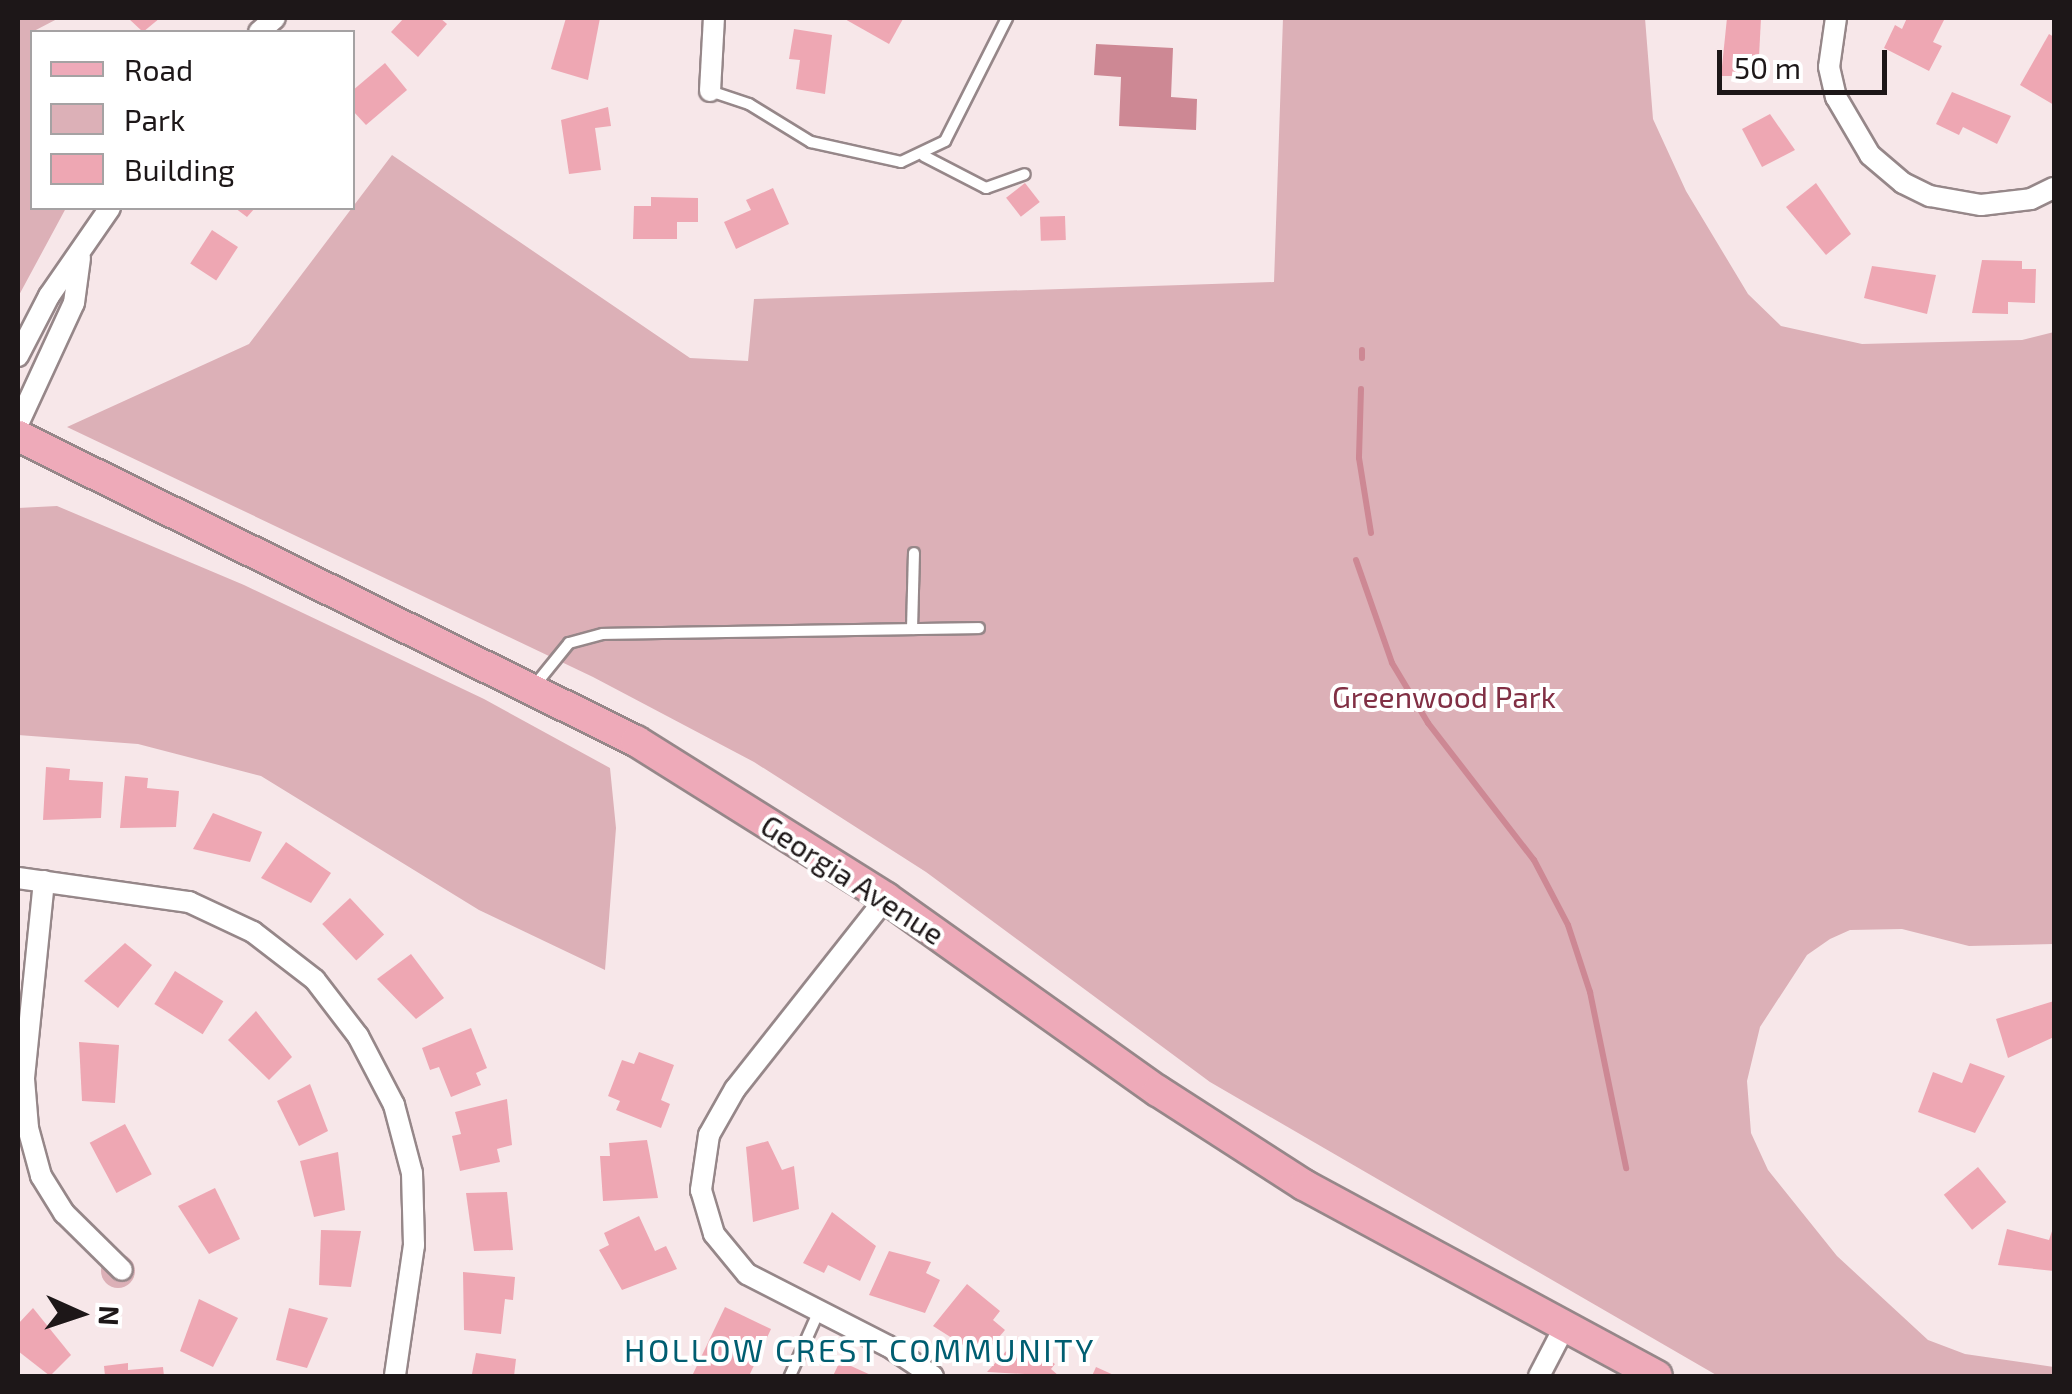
<!DOCTYPE html>
<html>
<head>
<meta charset="utf-8">
<style>
	body { margin:0 }
	#map { position:relative; width:2072px; height:1394px; overflow:hidden; background:#f7e7e9; font-family:"Exo 2",sans-serif }
	div>[style] { position:absolute }
	[style*='--x'] { left:calc(var(--x)*1px); top:calc(var(--y)*1px); width:calc(var(--w)*1px); rotate:calc(var(--a)*1deg) }
	.green>* { inset:0; background:#dcb0b7 }
	.round { border-radius:50% }
	.water>* { inset:0; background:#cd8894 }
	.stream>* { height:6px; margin:-3px; padding:0 3px; transform-origin:3px; border-radius:3px; background:#cd8894 }
	.building>* { inset:0; background:#eea7b3; transform-origin:0 0 }
	.roads { filter:drop-shadow(2px 0 #968789) drop-shadow(-2px 0 #968789) drop-shadow(0 2px #968789) drop-shadow(0 -2px #968789) }
	.service>* { height:10px; margin:-5px; padding:0 5px; transform-origin:5px; border-radius:5px; background:#fff }
	.minor>* { height:20px; margin:-10px; padding:0 10px; transform-origin:10px; border-radius:10px; background:#fff }
	.primary>* { height:30px; margin:-15px; padding:0 15px; transform-origin:15px; border-radius:15px; background:#eeaab9 }
	span { translate:-50% -50%; white-space:nowrap; text-align:center; line-height:1.15; -webkit-text-stroke:8px #fff; paint-order:stroke }
	.park-label { font-size:30px; color:#812f44 }
	.street-label { font-size:30px; color:#1d1718 }
	.neighbourhood-label { font-size:32px; color:#005e71; letter-spacing:2.5px }
	.frame { position:absolute; inset:0; border:20px solid #1d1718; pointer-events:none }
	.legend { position:absolute; left:30px; top:30px; width:325px; height:180px; box-sizing:border-box; background:#fff; border:2px solid #a5a2a3; margin:0; padding:12px 18px; list-style:none; font-size:30px; color:#1d1718 }
	.legend li { display:flex; align-items:center; gap:20px; height:50px }
	.legend b { width:50px; border:2px solid #a5a2a3 }
	.north { position:absolute; left:30px; top:1264px; width:100px; height:100px; -webkit-text-stroke:8px #fff; paint-order:stroke; rotate:93deg; font-size:28px; font-weight:700; line-height:40px; text-align:center; color:#1d1718 }
	.north::after { content:''; display:block; margin:auto; width:35px; height:45px; background:#1d1718; clip-path:polygon(50% 0,100% 100%,50% 72%,0 100%) }
	.scale { position:absolute; left:1717px; top:50px; width:170px; height:45px; box-sizing:border-box; border:5px solid #1d1718; border-top:0; padding-left:12px; font-size:30px; line-height:35px; white-space:nowrap; color:#1d1718; -webkit-text-stroke:8px #fff; paint-order:stroke }
</style>
</head>
<body>
<div id="map">
	<div class="green">
		<div style="clip-path:polygon(18px 18px,59px 18px,32px 32px,31px 41px,32px 208px,66px 208px,18px 297px)"></div>
		<div style="clip-path:polygon(1283px 18px,1645px 18px,1653px 119px,1686px 191px,1748px 294px,1781px 326px,1862px 344px,2022px 340px,2054px 332px,2054px 944px,1969px 946px,1902px 929px,1850px 930px,1830px 939px,1807px 955px,1760px 1027px,1747px 1081px,1751px 1133px,1768px 1170px,1837px 1256px,1928px 1340px,1965px 1354px,2054px 1367px,2054px 1376px,1718px 1376px,1210px 1082px,926px 872px,754px 762px,593px 677px,67px 427px,249px 344px,392px 155px,690px 358px,748px 361px,754px 299px,1274px 282px)"></div>
		<div style="clip-path:polygon(57px 506px,244px 585px,484px 699px,610px 768px,616px 828px,605px 970px,479px 910px,261px 776px,138px 744px,18px 735px,18px 508px)"></div>
		<div class="round" style="left:101px;top:1254px;width:34px;height:34px"></div>
	</div>
	<div class="water">
		<div style="clip-path:polygon(1096px 44px,1173px 48px,1171px 97px,1197px 99px,1196px 130px,1119px 126px,1121px 77px,1094px 75px)"></div>
	</div>
	<div class="stream">
		<div style="--x:1362;--y:358;--w:8;--a:-90"></div>
		<div style="--x:1361;--y:389;--w:69;--a:91.7"></div>
		<div style="--x:1359;--y:458;--w:76;--a:80.9"></div>
		<div style="--x:1356;--y:560;--w:109;--a:70.7"></div>
		<div style="--x:1392;--y:663;--w:70;--a:59"></div>
		<div style="--x:1428;--y:723;--w:173;--a:52.3"></div>
		<div style="--x:1534;--y:860;--w:73;--a:62.4"></div>
		<div style="--x:1568;--y:925;--w:71;--a:71.8"></div>
		<div style="--x:1590;--y:992;--w:180;--a:78.4"></div>
	</div>
	<div class="building">
		<div style="clip-path:polygon(128px 18px,160px 18px,143px 32px)"></div>
		<div style="clip-path:polygon(404px 18px,440px 18px,447px 24px,418px 57px,391px 32px)"></div>
		<div style="clip-path:polygon(566px 18px,600px 18px,588px 80px,551px 69px)"></div>
		<div style="clip-path:polygon(843px 18px,900px 18px,903px 19px,889px 44px)"></div>
		<div style="clip-path:polygon(1727px 18px,1761px 18px,1758px 76px,1721px 76px)"></div>
		<div style="clip-path:polygon(1907px 18px,1945px 18px,1933px 42px,1942px 46px,1929px 71px,1884px 48px,1895px 25px,1902px 29px)"></div>
		<div style="clip-path:polygon(794px 29px,832px 35px,825px 94px,796px 89px,800px 60px,789px 59px)"></div>
		<div style="clip-path:polygon(2049px 34px,2054px 37px,2054px 105px,2020px 85px)"></div>
		<div style="clip-path:polygon(385px 63px,407px 90px,366px 125px,352px 110px,352px 91px)"></div>
		<div style="clip-path:polygon(1952px 92px,2011px 116px,1997px 144px,1963px 127px,1959px 135px,1936px 124px)"></div>
		<div style="clip-path:polygon(608px 107px,611px 126px,595px 128px,601px 170px,569px 174px,561px 120px)"></div>
		<div style="clip-path:polygon(1770px 114px,1795px 150px,1762px 167px,1742px 129px)"></div>
		<div style="left:1025px;top:183px;width:24px;height:24px;rotate:52deg"></div>
		<div style="clip-path:polygon(1816px 183px,1851px 234px,1826px 255px,1786px 207px)"></div>
		<div style="clip-path:polygon(773px 188px,789px 224px,736px 249px,724px 222px,751px 210px,746px 200px)"></div>
		<div style="clip-path:polygon(651px 197px,698px 198px,698px 222px,677px 222px,677px 239px,633px 239px,634px 206px,651px 206px)"></div>
		<div style="clip-path:polygon(235px 208px,255px 208px,247px 217px)"></div>
		<div style="left:1065px;top:216px;width:24px;height:25px;rotate:88deg"></div>
		<div style="left:212px;top:230px;width:31px;height:40px;rotate:33deg"></div>
		<div style="clip-path:polygon(1982px 260px,2022px 261px,2022px 269px,2036px 269px,2035px 303px,2008px 302px,2008px 314px,1972px 313px)"></div>
		<div style="clip-path:polygon(1872px 266px,1936px 275px,1927px 314px,1864px 298px)"></div>
		<div style="clip-path:polygon(46px 767px,70px 769px,69px 780px,103px 782px,101px 818px,43px 820px)"></div>
		<div style="clip-path:polygon(125px 776px,148px 778px,147px 788px,179px 791px,176px 827px,120px 828px)"></div>
		<div style="clip-path:polygon(213px 813px,262px 832px,250px 862px,193px 849px)"></div>
		<div style="clip-path:polygon(286px 842px,331px 873px,311px 903px,261px 878px)"></div>
		<div style="left:350px;top:898px;width:50px;height:38px;rotate:47deg"></div>
		<div style="clip-path:polygon(125px 943px,152px 965px,118px 1008px,84px 981px)"></div>
		<div style="clip-path:polygon(411px 954px,444px 998px,416px 1019px,377px 979px)"></div>
		<div style="left:175px;top:971px;width:57px;height:39px;rotate:32deg"></div>
		<div style="clip-path:polygon(2054px 1001px,2054px 1037px,2008px 1058px,1996px 1019px)"></div>
		<div style="clip-path:polygon(256px 1011px,292px 1057px,269px 1080px,228px 1040px)"></div>
		<div style="clip-path:polygon(471px 1028px,487px 1068px,476px 1073px,481px 1085px,451px 1097px,439px 1067px,430px 1070px,422px 1048px)"></div>
		<div style="clip-path:polygon(79px 1042px,119px 1045px,115px 1103px,82px 1101px)"></div>
		<div style="clip-path:polygon(639px 1052px,674px 1065px,661px 1100px,670px 1104px,661px 1128px,616px 1110px,620px 1101px,608px 1096px,622px 1060px,634px 1064px)"></div>
		<div style="clip-path:polygon(1970px 1063px,2005px 1076px,1975px 1133px,1918px 1112px,1933px 1072px,1962px 1083px)"></div>
		<div style="clip-path:polygon(310px 1084px,328px 1131px,299px 1146px,277px 1101px)"></div>
		<div style="clip-path:polygon(507px 1099px,512px 1145px,497px 1149px,500px 1162px,460px 1171px,452px 1136px,461px 1134px,455px 1112px)"></div>
		<div style="left:125px;top:1124px;width:57px;height:40px;rotate:62deg"></div>
		<div style="clip-path:polygon(647px 1140px,658px 1198px,603px 1201px,600px 1156px,610px 1156px,609px 1143px)"></div>
		<div style="clip-path:polygon(768px 1141px,782px 1170px,794px 1166px,799px 1209px,753px 1222px,746px 1147px)"></div>
		<div style="clip-path:polygon(338px 1152px,345px 1210px,314px 1217px,300px 1161px)"></div>
		<div style="left:1978px;top:1167px;width:45px;height:44px;rotate:51deg"></div>
		<div style="clip-path:polygon(215px 1188px,240px 1239px,209px 1254px,178px 1206px)"></div>
		<div style="clip-path:polygon(507px 1192px,513px 1250px,474px 1251px,466px 1193px)"></div>
		<div style="clip-path:polygon(832px 1212px,876px 1246px,860px 1281px,828px 1265px,824px 1273px,803px 1263px)"></div>
		<div style="clip-path:polygon(639px 1216px,655px 1251px,666px 1246px,677px 1269px,622px 1290px,599px 1250px,609px 1245px,604px 1233px)"></div>
		<div style="clip-path:polygon(2054px 1225px,2054px 1271px,1998px 1265px,2007px 1229px,2049px 1240px)"></div>
		<div style="clip-path:polygon(321px 1230px,361px 1231px,351px 1287px,319px 1285px)"></div>
		<div style="clip-path:polygon(889px 1251px,931px 1262px,926px 1273px,940px 1280px,925px 1313px,869px 1295px)"></div>
		<div style="clip-path:polygon(463px 1272px,515px 1277px,513px 1300px,505px 1299px,501px 1334px,464px 1330px)"></div>
		<div style="clip-path:polygon(967px 1284px,1000px 1311px,993px 1320px,1005px 1330px,982px 1357px,933px 1326px)"></div>
		<div style="clip-path:polygon(199px 1299px,238px 1318px,213px 1367px,180px 1351px)"></div>
		<div style="clip-path:polygon(725px 1307px,771px 1329px,749px 1376px,692px 1376px)"></div>
		<div style="clip-path:polygon(33px 1308px,71px 1355px,50px 1376px,18px 1351px,18px 1324px)"></div>
		<div style="clip-path:polygon(289px 1308px,328px 1318px,307px 1368px,276px 1360px)"></div>
		<div style="clip-path:polygon(1018px 1338px,1055px 1364px,1051px 1369px,1059px 1376px,987px 1372px)"></div>
		<div style="clip-path:polygon(476px 1353px,516px 1359px,514px 1376px,472px 1374px)"></div>
		<div style="clip-path:polygon(840px 1361px,873px 1376px,833px 1376px)"></div>
		<div style="clip-path:polygon(128px 1363px,128px 1370px,163px 1367px,164px 1376px,105px 1376px,104px 1366px)"></div>
		<div style="clip-path:polygon(1096px 1367px,1116px 1376px,1092px 1376px)"></div>
	</div>
	<div class="roads">
		<div class="service">
			<div style="--x:710;--y:91;--w:41;--a:18.4"></div>
			<div style="--x:749;--y:104;--w:73;--a:31.5"></div>
			<div style="--x:811;--y:142;--w:92;--a:12.5"></div>
			<div style="--x:901;--y:162;--w:49;--a:-25.5"></div>
			<div style="--x:945;--y:141;--w:138;--a:-63.2"></div>
			<div style="--x:924;--y:156;--w:70;--a:27.3"></div>
			<div style="--x:986;--y:188;--w:41;--a:-19.7"></div>
			<div style="--x:912;--y:629;--w:76;--a:-88.5"></div>
			<div style="--x:535;--y:685;--w:54;--a:-51"></div>
			<div style="--x:569;--y:643;--w:35;--a:-15"></div>
			<div style="--x:603;--y:634;--w:376;--a:-0.9"></div>
			<div style="--x:790;--y:1376;--w:69;--a:-66"></div>
		</div>
		<div class="minor">
			<div style="--x:1836;--y:18;--w:49;--a:98.1"></div>
			<div style="--x:1829;--y:67;--w:31;--a:77"></div>
			<div style="--x:1836;--y:97;--w:67;--a:59.6"></div>
			<div style="--x:1870;--y:155;--w:43;--a:40.3"></div>
			<div style="--x:1903;--y:183;--w:30;--a:26"></div>
			<div style="--x:1930;--y:196;--w:52;--a:10"></div>
			<div style="--x:1981;--y:205;--w:50;--a:-6.8"></div>
			<div style="--x:2031;--y:199;--w:25;--a:-26"></div>
			<div style="--x:259;--y:32;--w:21;--a:-41"></div>
			<div style="--x:710;--y:91;--w:73;--a:-86.9"></div>
			<div style="--x:18;--y:356;--w:68;--a:-62.7"></div>
			<div style="--x:49;--y:296;--w:107;--a:-55.3"></div>
			<div style="--x:18;--y:424;--w:133;--a:-65.2"></div>
			<div style="--x:74;--y:303;--w:45;--a:-82.4"></div>
			<div style="--x:18;--y:878;--w:173;--a:8"></div>
			<div style="--x:189;--y:902;--w:71;--a:25.1"></div>
			<div style="--x:253;--y:932;--w:78;--a:37.7"></div>
			<div style="--x:315;--y:980;--w:71;--a:52.5"></div>
			<div style="--x:358;--y:1036;--w:78;--a:62.4"></div>
			<div style="--x:394;--y:1105;--w:70;--a:75.2"></div>
			<div style="--x:412;--y:1173;--w:72;--a:88.4"></div>
			<div style="--x:414;--y:1245;--w:132;--a:98.3"></div>
			<div style="--x:44;--y:881;--w:199;--a:95.8"></div>
			<div style="--x:24;--y:1079;--w:49;--a:85.3"></div>
			<div style="--x:28;--y:1128;--w:50;--a:74.8"></div>
			<div style="--x:41;--y:1176;--w:44;--a:58.1"></div>
			<div style="--x:64;--y:1213;--w:81;--a:44.5"></div>
			<div style="--x:886;--y:898;--w:243;--a:128.3"></div>
			<div style="--x:735;--y:1089;--w:53;--a:119.5"></div>
			<div style="--x:709;--y:1135;--w:56;--a:98.3"></div>
			<div style="--x:701;--y:1190;--w:46;--a:73.5"></div>
			<div style="--x:714;--y:1234;--w:52;--a:50.5"></div>
			<div style="--x:747;--y:1274;--w:158;--a:27.1"></div>
			<div style="--x:888;--y:1346;--w:54;--a:33.7"></div>
			<div style="--x:1539;--y:1376;--w:54;--a:-62.5"></div>
		</div>
		<div class="primary">
			<div style="--x:18;--y:436;--w:689;--a:26.27"></div>
			<div style="--x:636;--y:741;--w:295;--a:32.1"></div>
			<div style="--x:886;--y:898;--w:334;--a:35.4"></div>
			<div style="--x:1158;--y:1091;--w:174;--a:32.8"></div>
			<div style="--x:1304;--y:1185;--w:401;--a:28.4"></div>
		</div>
	</div>
	<div class="park-label">
		<span style="left:1444px;top:696px">Greenwood Park</span>
	</div>
	<div class="street-label">
		<span style="left:853px;top:879px;rotate:33deg">Georgia Avenue</span>
	</div>
	<div class="neighbourhood-label">
		<span style="left:860px;top:1349px">HOLLOW CREST COMMUNITY</span>
	</div>
	<div class="frame"></div>
	<ul class="legend">
	<li><b style="height:12px;background:#eeaab9"></b>Road</li>
	<li><b style="height:28px;background:#dcb0b7"></b>Park</li>
	<li><b style="height:28px;background:#eea7b3"></b>Building</li>
	</ul>
	<div class="north">N</div>
	<div class="scale">50 m</div>
</div>
</body>
</html>
